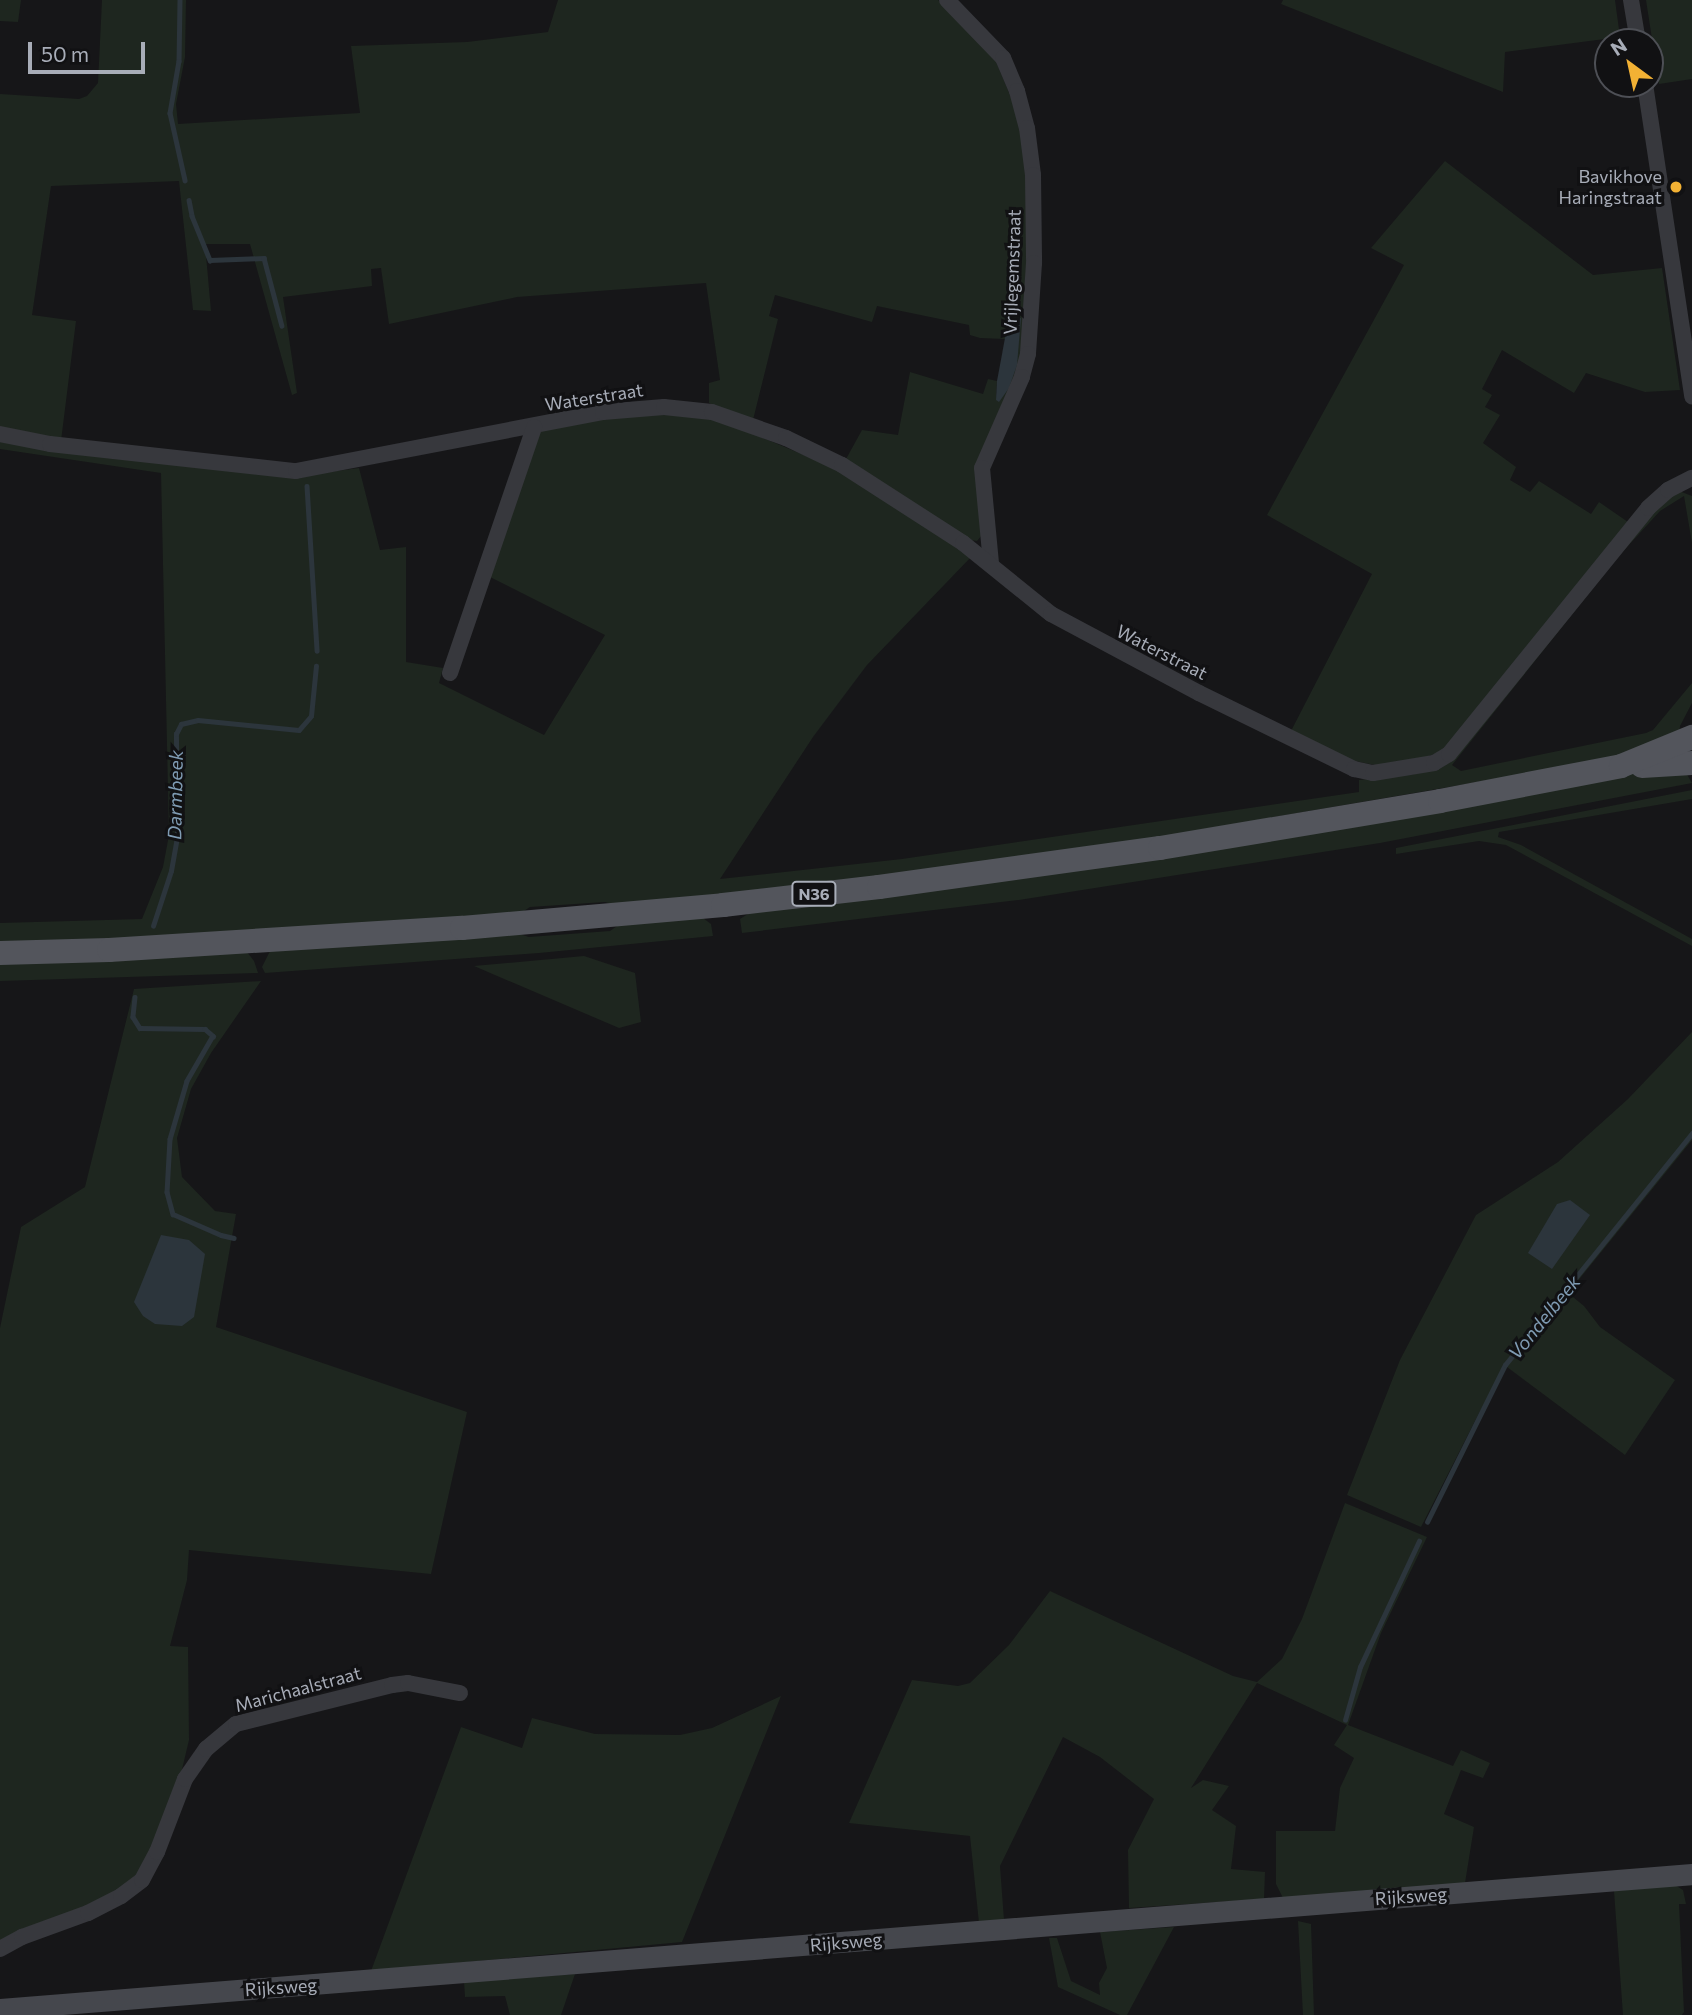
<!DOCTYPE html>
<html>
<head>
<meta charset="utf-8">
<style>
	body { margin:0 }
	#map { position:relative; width:1692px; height:2015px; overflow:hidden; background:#161618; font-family:Commissioner,sans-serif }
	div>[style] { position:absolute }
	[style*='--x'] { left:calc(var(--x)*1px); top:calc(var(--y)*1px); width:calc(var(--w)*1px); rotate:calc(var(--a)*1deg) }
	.green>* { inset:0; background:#1e261f }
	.water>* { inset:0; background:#2c353c }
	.stream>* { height:4.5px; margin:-2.25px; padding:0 2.25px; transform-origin:2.25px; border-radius:2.25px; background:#2c353c }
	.street>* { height:16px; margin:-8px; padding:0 8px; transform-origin:8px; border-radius:8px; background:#37383d }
	.secondary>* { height:21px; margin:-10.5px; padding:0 10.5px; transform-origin:10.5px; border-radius:10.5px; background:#45474d }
	.primary>* { height:24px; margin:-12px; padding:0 12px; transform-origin:12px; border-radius:12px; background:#53555c }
	.dots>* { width:19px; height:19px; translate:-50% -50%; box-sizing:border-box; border:4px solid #111113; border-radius:50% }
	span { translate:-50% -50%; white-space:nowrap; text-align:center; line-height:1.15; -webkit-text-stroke:6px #111113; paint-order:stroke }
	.shield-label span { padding:2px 5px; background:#111113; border:2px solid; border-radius:5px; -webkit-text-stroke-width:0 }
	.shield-label { font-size:16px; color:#a8adb8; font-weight:700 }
	.poi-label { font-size:18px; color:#a8adb8 }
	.right { translate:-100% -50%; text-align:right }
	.street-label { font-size:18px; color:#a8adb8 }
	.water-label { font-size:19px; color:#7f9bb3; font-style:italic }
	.north { position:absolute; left:1594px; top:28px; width:70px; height:70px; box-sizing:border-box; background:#111113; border:2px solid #4d4f55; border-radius:50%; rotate:327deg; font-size:19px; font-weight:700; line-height:28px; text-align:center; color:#a8adb8 }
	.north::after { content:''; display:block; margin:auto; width:24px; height:32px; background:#f2b134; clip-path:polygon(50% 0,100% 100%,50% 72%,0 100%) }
	.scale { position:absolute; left:28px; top:42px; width:117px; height:32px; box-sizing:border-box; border:4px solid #a8adb8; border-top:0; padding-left:9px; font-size:21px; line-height:24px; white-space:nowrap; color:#a8adb8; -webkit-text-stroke:5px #111113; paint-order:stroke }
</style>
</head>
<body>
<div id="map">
	<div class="green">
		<div style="clip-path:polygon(0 0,21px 0,18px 22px,0 21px)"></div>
		<div style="clip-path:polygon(102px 0,186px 0,185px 57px,176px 104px,178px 124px,360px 113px,351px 46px,467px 42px,548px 32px,558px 0,938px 0,992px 52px,1018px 114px,1030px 196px,1025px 354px,987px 439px,982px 535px,977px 541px,970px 540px,846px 459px,862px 430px,898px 435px,910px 372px,983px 394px,988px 379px,997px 381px,996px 400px,1008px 322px,1005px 339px,980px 338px,970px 335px,969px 325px,877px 306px,872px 322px,775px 295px,769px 316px,778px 319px,753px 420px,709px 403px,709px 383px,720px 380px,706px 283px,517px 297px,389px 324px,381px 268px,371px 269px,372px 286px,283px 297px,297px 393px,292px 395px,250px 244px,205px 244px,211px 311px,193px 310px,179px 181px,51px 186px,32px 315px,76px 321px,61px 441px,0 430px,0 94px,79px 99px,87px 96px,98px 83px)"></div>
		<div style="clip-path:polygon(1283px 0,1615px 0,1620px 37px,1505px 52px,1503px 92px,1281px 4px)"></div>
		<div style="clip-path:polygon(1646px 0,1692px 0,1692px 79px,1659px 84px)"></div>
		<div style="clip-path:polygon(1445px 161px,1593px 275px,1662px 268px,1680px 390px,1645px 392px,1586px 373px,1574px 393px,1502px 350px,1482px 389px,1492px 395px,1485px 407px,1500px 415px,1483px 443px,1516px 467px,1510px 480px,1530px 492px,1539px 481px,1591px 514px,1599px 502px,1628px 522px,1446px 750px,1418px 760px,1380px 766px,1350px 760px,1291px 731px,1372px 574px,1267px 515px,1404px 265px,1371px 248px)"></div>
		<div style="clip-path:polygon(661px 412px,711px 416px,823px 463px,888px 500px,972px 556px,867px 665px,813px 737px,720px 879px,902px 859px,1359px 792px,1359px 780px,1415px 774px,1449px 763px,1489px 710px,1654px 507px,1679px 491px,1692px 496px,1692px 543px,1684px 496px,1660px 511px,1617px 558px,1452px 765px,1461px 771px,1646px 733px,1653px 730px,1692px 683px,1692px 703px,1680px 726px,1679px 737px,1600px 761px,1031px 859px,619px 906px,605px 902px,530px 907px,518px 915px,162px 937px,0 942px,0 923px,142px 919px,163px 867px,169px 835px,161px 473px,0 449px,0 439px,299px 476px,359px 468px,380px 550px,406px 547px,406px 662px,443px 668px,439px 683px,544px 735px,605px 635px,488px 576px,540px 431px,554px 426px)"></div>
		<div style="clip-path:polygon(1648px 770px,1685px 771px,1692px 783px,1380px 843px,1019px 900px,742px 933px,740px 919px,751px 912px)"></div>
		<div style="clip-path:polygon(1692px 790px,1692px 799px,1499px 832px,1498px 837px,1521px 845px,1692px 939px,1692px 946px,1506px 845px,1479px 841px,1396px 854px,1396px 848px)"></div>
		<div style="clip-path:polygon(703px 918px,711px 924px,713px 936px,539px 953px,265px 973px,262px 967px,270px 951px,516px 933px,529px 937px,610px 931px,620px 924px)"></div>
		<div style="clip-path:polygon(247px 952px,254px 961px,258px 973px,0 981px,0 960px)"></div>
		<div style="clip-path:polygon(584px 956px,635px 973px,641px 1022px,619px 1028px,474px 966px)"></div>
		<div style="clip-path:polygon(261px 981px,211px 1053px,191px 1089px,177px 1138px,182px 1177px,215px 1211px,236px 1214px,216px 1327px,467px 1412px,431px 1574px,189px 1550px,187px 1580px,170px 1646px,188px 1647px,189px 1740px,179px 1782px,150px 1853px,133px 1880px,105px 1899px,0 1942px,0 1328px,21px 1227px,85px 1187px,134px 989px)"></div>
		<div style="clip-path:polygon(1692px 1032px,1692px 1140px,1568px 1293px,1584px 1306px,1600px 1327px,1675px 1380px,1625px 1455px,1507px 1367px,1479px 1413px,1421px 1527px,1347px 1495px,1400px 1360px,1476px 1215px,1558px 1162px,1628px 1099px)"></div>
		<div style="clip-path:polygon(1345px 1503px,1427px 1537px,1381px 1633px,1348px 1725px,1453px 1766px,1461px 1750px,1490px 1763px,1483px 1778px,1461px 1770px,1444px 1814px,1474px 1827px,1465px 1883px,1283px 1898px,1276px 1884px,1276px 1831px,1335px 1831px,1340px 1788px,1354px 1758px,1334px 1745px,1347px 1725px,1257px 1683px,1191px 1788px,1203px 1780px,1229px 1786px,1212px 1810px,1236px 1826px,1231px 1869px,1265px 1872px,1264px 1899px,1129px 1908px,1128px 1850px,1154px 1799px,1100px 1757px,1063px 1737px,1000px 1866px,1004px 1920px,979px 1923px,970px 1836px,849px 1823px,912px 1680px,958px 1686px,970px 1683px,1009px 1645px,1050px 1591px,1233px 1676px,1257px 1682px,1282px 1659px,1302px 1619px)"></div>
		<div style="clip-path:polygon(781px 1696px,682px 1942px,371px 1971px,461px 1727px,522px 1748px,532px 1718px,595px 1734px,680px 1735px,712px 1728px)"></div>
		<div style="clip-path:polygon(1675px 1885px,1683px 1890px,1686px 1904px,1679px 1904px,1684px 2012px,1682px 2015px,1623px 2015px,1614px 1891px)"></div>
		<div style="clip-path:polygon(1298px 1921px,1311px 1924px,1314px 2015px,1303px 2015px)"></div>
		<div style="clip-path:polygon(1174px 1927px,1127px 2015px,1120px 2015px,1058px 1987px,1049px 1938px,1057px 1938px,1071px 1981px,1100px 1995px,1099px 1983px,1107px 1968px,1100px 1932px)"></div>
		<div style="clip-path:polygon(575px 1974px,561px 2015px,510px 2015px,505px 1996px,465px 1997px,464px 1981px)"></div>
	</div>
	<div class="water">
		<div style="clip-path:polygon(1021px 318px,1017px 365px,1009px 388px,999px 402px,996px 400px,997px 381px,1008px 322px)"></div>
		<div style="clip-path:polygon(1570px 1200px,1590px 1215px,1552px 1269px,1528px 1253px,1557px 1204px)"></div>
		<div style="clip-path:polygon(161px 1235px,189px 1240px,205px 1254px,194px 1317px,182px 1326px,155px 1324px,143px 1316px,134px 1302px)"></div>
	</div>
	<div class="stream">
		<div style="--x:180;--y:0;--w:61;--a:90.9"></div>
		<div style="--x:179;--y:61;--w:53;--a:99.8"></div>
		<div style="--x:170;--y:113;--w:69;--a:77.4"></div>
		<div style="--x:189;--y:200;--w:16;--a:79"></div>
		<div style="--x:192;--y:216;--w:48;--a:67.8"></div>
		<div style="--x:210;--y:260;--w:54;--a:-2.1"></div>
		<div style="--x:264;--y:258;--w:70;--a:75.2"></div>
		<div style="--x:307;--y:486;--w:165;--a:86.5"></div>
		<div style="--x:153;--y:926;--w:58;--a:-71.9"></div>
		<div style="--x:171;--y:871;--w:36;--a:-80"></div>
		<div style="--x:177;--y:836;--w:102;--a:-90.6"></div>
		<div style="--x:176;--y:734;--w:11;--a:-63"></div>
		<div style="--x:181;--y:724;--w:17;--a:-13"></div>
		<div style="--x:198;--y:720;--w:101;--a:5.7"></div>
		<div style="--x:299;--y:730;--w:18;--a:-49"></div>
		<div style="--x:311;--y:716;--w:50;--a:-84.3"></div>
		<div style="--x:135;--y:997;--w:20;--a:96"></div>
		<div style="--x:133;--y:1017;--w:13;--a:58"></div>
		<div style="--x:140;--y:1028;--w:65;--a:0.9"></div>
		<div style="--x:205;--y:1029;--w:11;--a:41"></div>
		<div style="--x:213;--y:1036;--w:52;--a:120"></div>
		<div style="--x:187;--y:1081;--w:60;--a:106.3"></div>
		<div style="--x:170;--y:1139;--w:53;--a:93.2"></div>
		<div style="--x:167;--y:1192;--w:23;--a:75"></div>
		<div style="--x:173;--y:1214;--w:52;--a:23.6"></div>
		<div style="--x:221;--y:1235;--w:13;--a:13"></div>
		<div style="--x:1427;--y:1522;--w:175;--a:-63.6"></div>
		<div style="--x:1505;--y:1365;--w:298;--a:-51.1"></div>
		<div style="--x:1345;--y:1720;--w:55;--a:-74.2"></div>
		<div style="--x:1360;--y:1667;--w:139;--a:-64.9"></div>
	</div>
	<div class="street">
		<div style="--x:947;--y:0;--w:81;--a:46"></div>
		<div style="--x:1003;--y:58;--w:36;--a:67"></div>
		<div style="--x:1017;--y:91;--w:38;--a:75"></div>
		<div style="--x:1027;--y:128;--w:47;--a:82.7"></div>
		<div style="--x:1033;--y:175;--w:88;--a:89.3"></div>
		<div style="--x:1034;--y:263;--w:91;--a:93.8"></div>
		<div style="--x:1028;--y:354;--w:24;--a:105"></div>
		<div style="--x:1022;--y:377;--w:99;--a:113.7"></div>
		<div style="--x:982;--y:468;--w:96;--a:84.6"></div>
		<div style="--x:1631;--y:0;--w:43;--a:80.5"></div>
		<div style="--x:1645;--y:84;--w:316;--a:81.4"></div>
		<div style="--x:0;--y:434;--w:51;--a:11.3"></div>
		<div style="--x:50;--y:444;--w:247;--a:6.3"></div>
		<div style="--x:296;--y:471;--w:313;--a:-10.9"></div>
		<div style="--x:603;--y:412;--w:61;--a:-4.7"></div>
		<div style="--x:664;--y:407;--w:48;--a:5.9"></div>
		<div style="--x:712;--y:412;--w:78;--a:19.4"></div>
		<div style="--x:786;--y:438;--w:62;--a:25.7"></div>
		<div style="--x:842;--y:465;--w:144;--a:32.8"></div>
		<div style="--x:963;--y:543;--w:113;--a:38.9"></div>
		<div style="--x:1051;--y:614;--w:168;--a:28.1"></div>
		<div style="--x:1199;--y:693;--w:173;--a:26.1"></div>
		<div style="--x:1354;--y:769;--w:19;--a:12"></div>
		<div style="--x:1373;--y:773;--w:62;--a:-9.3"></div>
		<div style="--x:1434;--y:763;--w:17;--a:-31"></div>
		<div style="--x:1449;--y:754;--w:316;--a:-51"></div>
		<div style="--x:1648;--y:508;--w:27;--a:-42"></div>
		<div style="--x:1668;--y:490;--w:27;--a:-27"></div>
		<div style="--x:450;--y:673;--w:260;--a:-71.1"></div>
		<div style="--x:0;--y:1949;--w:25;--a:-29"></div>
		<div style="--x:22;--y:1937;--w:70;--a:-20"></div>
		<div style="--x:88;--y:1913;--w:37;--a:-27"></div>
		<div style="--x:121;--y:1896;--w:26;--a:-37"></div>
		<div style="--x:142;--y:1880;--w:32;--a:-62"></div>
		<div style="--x:157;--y:1852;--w:78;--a:-69"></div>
		<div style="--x:185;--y:1779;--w:37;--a:-55"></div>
		<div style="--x:206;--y:1749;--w:39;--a:-40"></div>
		<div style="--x:236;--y:1724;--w:161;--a:-14"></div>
		<div style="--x:392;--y:1685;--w:16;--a:-7"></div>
		<div style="--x:408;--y:1683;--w:53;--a:10.9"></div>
	</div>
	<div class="secondary">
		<div style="--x:0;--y:2009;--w:1697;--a:-4.56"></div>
	</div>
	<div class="primary">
		<div style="--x:1642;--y:766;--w:50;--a:-3.4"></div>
		<div style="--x:0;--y:953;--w:109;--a:-1.6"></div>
		<div style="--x:109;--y:950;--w:354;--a:-3.6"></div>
		<div style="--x:462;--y:928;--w:262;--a:-5"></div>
		<div style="--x:723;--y:905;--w:157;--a:-6.6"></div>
		<div style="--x:879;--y:887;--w:284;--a:-7.9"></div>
		<div style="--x:1160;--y:848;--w:284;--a:-9.5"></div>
		<div style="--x:1440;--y:801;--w:184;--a:-10.9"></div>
		<div style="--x:1621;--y:766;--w:77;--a:-22.2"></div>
	</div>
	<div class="dots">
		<div style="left:1676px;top:187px;background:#f2b134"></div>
	</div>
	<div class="shield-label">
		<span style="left:814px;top:894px">N36</span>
	</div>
	<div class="poi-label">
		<span class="right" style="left:1662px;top:187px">Bavikhove<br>Haringstraat</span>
	</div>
	<div class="street-label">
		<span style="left:1012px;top:272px;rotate:-88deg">Vrijlegemstraat</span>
		<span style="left:594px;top:397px;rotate:-9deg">Waterstraat</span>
		<span style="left:1162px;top:652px;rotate:27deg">Waterstraat</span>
		<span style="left:298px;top:1689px;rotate:-15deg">Marichaalstraat</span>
		<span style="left:1411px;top:1896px;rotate:-4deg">Rijksweg</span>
		<span style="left:846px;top:1942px;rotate:-5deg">Rijksweg</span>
		<span style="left:281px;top:1987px;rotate:-4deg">Rijksweg</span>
	</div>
	<div class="water-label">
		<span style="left:175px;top:795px;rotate:-89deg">Darmbeek</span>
		<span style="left:1544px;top:1317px;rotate:-51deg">Vondelbeek</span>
	</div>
	<div class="north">N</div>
	<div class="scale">50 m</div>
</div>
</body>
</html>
